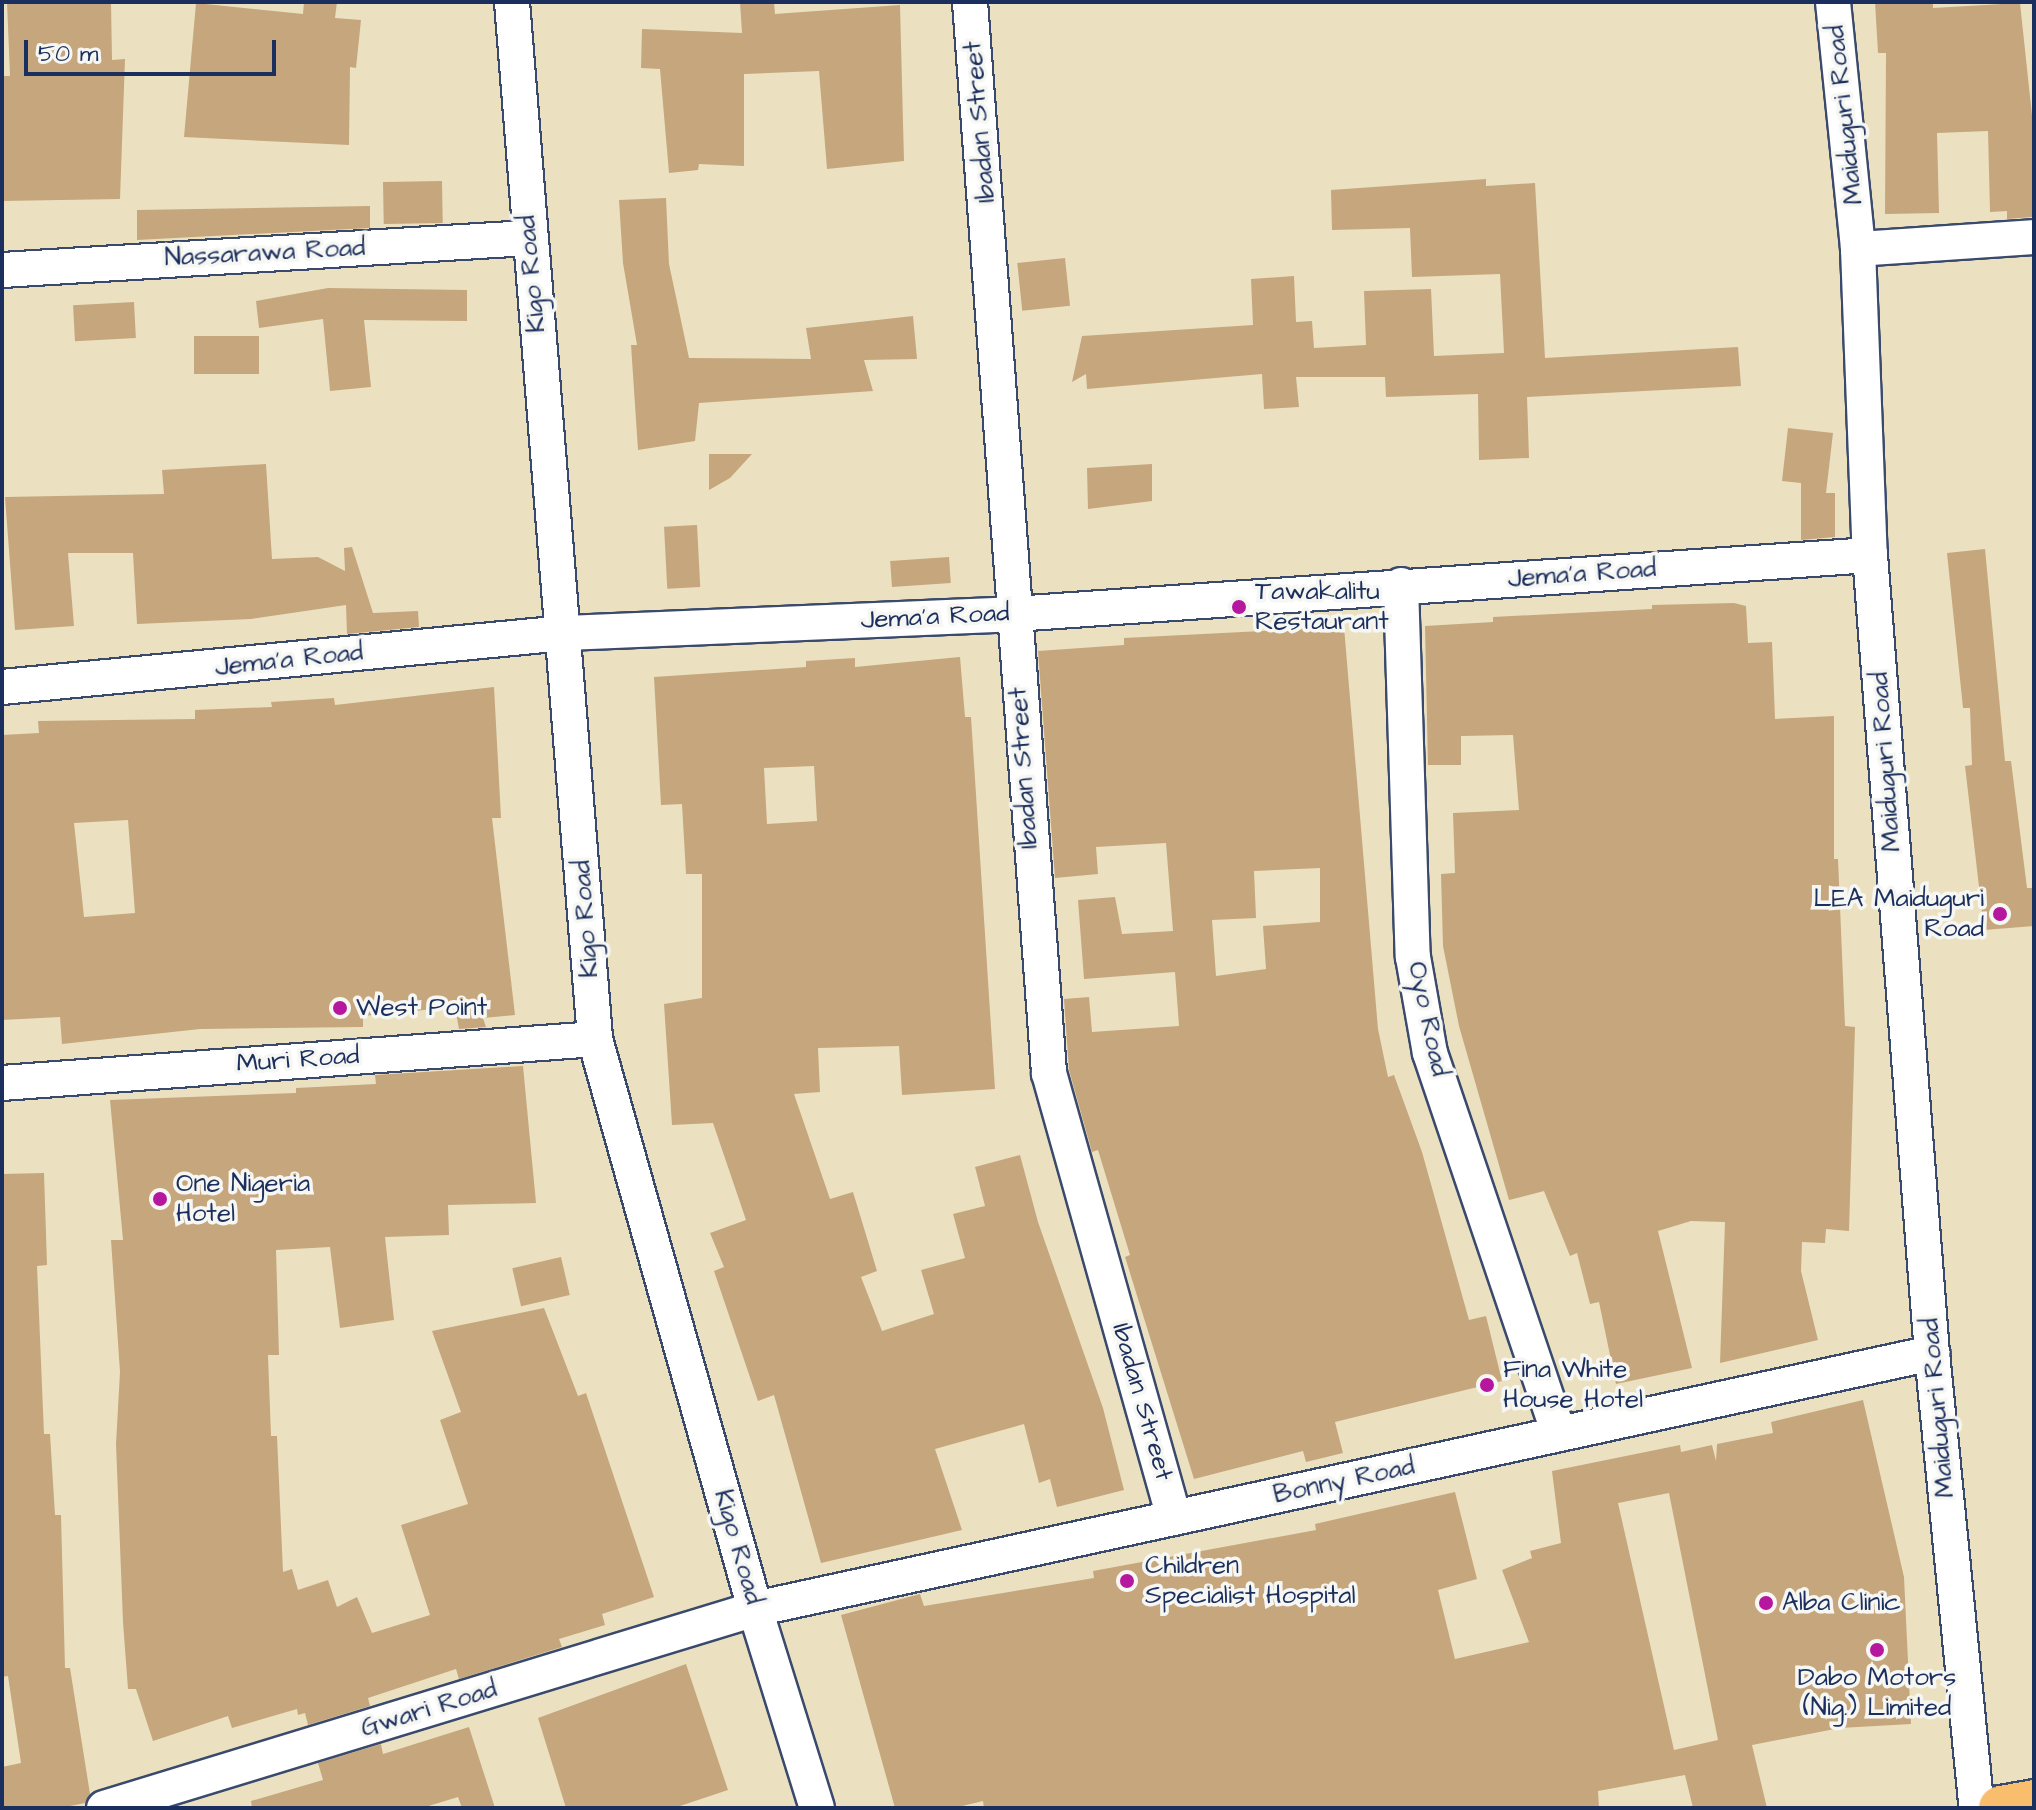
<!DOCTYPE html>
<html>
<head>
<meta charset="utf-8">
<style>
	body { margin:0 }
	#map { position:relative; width:2036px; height:1810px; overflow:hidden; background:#ebe1c0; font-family:"Architects Daughter",sans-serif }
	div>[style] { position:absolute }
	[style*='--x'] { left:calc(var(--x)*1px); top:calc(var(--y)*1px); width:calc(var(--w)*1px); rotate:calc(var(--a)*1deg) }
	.building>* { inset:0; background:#c6a67d; transform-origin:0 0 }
	.roads { filter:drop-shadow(2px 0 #3a4a6d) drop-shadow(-2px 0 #3a4a6d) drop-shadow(0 2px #3a4a6d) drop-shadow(0 -2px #3a4a6d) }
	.minor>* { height:34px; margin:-17px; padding:0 17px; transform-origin:17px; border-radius:17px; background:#fff }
	.primary>* { height:44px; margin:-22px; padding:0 22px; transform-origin:22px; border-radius:22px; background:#f9be6d }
	.dots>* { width:22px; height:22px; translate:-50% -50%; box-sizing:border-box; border:4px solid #f6f6f2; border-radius:50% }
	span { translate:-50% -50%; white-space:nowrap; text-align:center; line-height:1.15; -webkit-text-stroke:7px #f6f6f2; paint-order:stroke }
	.street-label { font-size:26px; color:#1b2f5e }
	.poi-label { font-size:26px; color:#1b2f5e }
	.left { translate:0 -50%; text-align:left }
	.right { translate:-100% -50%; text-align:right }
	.frame { position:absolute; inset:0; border:4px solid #1b2f5e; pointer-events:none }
	.scale { position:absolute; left:24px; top:40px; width:252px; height:36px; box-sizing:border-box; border:4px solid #1b2f5e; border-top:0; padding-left:10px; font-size:24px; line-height:28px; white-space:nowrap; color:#1b2f5e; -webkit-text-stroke:6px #f6f6f2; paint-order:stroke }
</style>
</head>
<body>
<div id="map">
	<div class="building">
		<div style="clip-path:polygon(7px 2px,111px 2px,112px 60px,125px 59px,120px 199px,2px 201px,2px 76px,10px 76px)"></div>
		<div style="clip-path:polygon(304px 2px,337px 2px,335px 18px,361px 20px,356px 68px,350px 67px,349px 145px,184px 137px,196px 3px,303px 14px)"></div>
		<div style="clip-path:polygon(740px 2px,774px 2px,775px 14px,900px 5px,904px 161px,827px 169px,819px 71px,744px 74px,744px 166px,699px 164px,698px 170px,669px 173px,660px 69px,641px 68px,642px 29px,742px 33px)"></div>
		<div style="clip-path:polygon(1875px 2px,1933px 2px,1933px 8px,2020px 3px,2034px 134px,2032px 217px,2007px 219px,2007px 211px,1990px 212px,1988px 131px,1937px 133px,1939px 213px,1885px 214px,1886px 53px,1878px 53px)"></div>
		<div style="clip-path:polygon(1486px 179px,1486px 186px,1535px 183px,1545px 358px,1738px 347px,1741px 386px,1527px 397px,1529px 458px,1479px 460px,1478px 394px,1386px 397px,1385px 377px,1296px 377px,1299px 407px,1264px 409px,1262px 374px,1087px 389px,1086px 374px,1072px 382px,1082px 336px,1253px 325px,1251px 279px,1294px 276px,1296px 322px,1312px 321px,1314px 348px,1366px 345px,1364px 291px,1431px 289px,1434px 356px,1504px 353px,1500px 274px,1412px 277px,1410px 228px,1332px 230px,1331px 190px)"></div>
		<div style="left:442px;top:181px;width:42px;height:59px;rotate:89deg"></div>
		<div style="clip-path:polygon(666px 198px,669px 264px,689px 358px,811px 359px,806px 328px,913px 316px,917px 359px,864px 360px,873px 391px,699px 403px,695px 441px,638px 450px,631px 345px,637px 345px,623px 263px,619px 200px)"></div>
		<div style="clip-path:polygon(370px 206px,370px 228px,137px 240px,137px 210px)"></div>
		<div style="left:1065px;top:258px;width:48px;height:48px;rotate:84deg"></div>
		<div style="clip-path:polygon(328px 288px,467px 290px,467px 321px,364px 320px,371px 387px,330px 391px,323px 319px,259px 328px,256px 301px)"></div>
		<div style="left:134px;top:302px;width:36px;height:61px;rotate:87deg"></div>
		<div style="left:259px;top:336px;width:38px;height:65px;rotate:90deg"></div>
		<div style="clip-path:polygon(1788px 428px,1833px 433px,1826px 493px,1835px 493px,1835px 537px,1801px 540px,1801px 483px,1782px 481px)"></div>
		<div style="clip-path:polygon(709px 454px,752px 454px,730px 478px,709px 490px)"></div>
		<div style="clip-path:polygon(266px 464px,272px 559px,318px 557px,345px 571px,344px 548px,352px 547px,373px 613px,418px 611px,419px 627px,347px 634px,346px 605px,251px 619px,137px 624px,133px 553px,68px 553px,74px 626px,15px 630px,5px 497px,164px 494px,162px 470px)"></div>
		<div style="clip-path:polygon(1152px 464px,1152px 501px,1088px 509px,1087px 468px)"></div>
		<div style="left:697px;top:525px;width:62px;height:33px;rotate:87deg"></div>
		<div style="clip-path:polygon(1985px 549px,2005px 761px,2011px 761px,2027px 888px,2034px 888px,2034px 926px,1984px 930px,1965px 766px,1972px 765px,1970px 708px,1963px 708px,1947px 553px)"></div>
		<div style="left:949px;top:557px;width:26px;height:59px;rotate:86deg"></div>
		<div style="clip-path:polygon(1734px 603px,1746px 606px,1748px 643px,1772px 642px,1775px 719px,1834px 716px,1834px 859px,1838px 859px,1845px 1026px,1855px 1027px,1849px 1231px,1826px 1229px,1825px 1243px,1802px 1242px,1801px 1271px,1818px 1340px,1720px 1363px,1725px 1222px,1691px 1221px,1658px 1231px,1692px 1368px,1616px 1384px,1599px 1302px,1590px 1304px,1577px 1253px,1570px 1256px,1544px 1191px,1509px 1200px,1459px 1026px,1443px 946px,1441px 874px,1455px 873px,1453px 813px,1519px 810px,1513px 735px,1461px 736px,1461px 765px,1428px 765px,1425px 626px,1493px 622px,1493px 617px,1652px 609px,1652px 605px)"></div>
		<div style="clip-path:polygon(evenodd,1344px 627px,1378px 1029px,1388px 1077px,1394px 1075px,1422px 1152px,1469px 1320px,1486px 1316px,1502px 1381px,1335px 1422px,1343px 1453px,1306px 1462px,1303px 1451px,1194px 1479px,1125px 1257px,1130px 1255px,1098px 1150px,1092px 1152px,1069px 1070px,1064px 999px,1089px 997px,1092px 1032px,1179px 1026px,1175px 972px,1084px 979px,1078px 900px,1115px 897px,1122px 934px,1173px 931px,1166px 843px,1096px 847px,1098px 874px,1055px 878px,1038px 651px,1124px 645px,1124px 638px,1344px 627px,1320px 868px,1320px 922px,1263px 926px,1266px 969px,1216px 976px,1212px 920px,1256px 918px,1254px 871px,1320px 868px)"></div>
		<div style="clip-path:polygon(evenodd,960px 657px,965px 717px,971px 717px,995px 1089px,902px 1095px,899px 1046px,818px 1048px,820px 1092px,794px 1094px,830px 1199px,853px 1192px,877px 1271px,861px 1277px,882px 1331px,934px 1314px,921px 1270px,965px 1258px,953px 1214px,985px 1206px,975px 1167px,1020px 1155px,1038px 1222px,1103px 1408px,1124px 1490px,1057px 1507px,1050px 1479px,1039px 1483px,1024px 1424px,935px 1449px,962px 1530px,821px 1563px,774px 1395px,758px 1401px,714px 1271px,724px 1267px,710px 1233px,746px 1220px,713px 1123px,672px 1125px,664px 1004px,702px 998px,702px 874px,686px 874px,682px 804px,661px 805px,654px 677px,806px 667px,806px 661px,855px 658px,855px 667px,960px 657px,814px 766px,817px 821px,767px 824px,764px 768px,814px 766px)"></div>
		<div style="clip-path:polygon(evenodd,494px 687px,501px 818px,492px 818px,515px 1015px,483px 1018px,486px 1027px,459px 1029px,455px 1007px,363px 1016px,363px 1027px,200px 1029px,62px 1044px,60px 1017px,2px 1020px,2px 735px,39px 733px,38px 721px,195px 719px,195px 710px,272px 707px,271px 702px,334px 698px,335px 705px,494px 687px,128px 820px,135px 913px,84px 917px,74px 823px,128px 820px)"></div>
		<div style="clip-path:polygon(523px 1066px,536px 1203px,448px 1205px,449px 1235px,385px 1237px,394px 1320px,340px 1328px,330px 1247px,276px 1250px,279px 1355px,268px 1355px,271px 1436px,277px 1436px,283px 1572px,292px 1569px,298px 1590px,328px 1580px,337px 1607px,357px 1597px,372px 1633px,430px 1615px,401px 1525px,468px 1504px,440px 1420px,461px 1412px,432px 1331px,544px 1308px,578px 1396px,586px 1393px,654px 1597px,602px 1614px,605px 1625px,559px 1639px,562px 1647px,459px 1679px,456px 1669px,368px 1698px,370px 1706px,308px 1725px,305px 1713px,298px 1715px,297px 1709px,232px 1728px,228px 1716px,153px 1741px,136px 1689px,128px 1689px,123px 1622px,116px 1444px,120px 1372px,111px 1240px,123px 1240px,110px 1100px,296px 1093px,296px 1088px,376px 1084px,375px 1075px)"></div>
		<div style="clip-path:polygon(44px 1173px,47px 1265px,37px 1266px,44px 1434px,50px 1434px,55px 1515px,61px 1515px,65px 1668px,70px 1668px,90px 1794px,85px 1803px,60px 1808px,2px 1808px,2px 1767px,21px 1763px,8px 1676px,2px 1677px,2px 1174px)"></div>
		<div style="left:561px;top:1257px;width:39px;height:50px;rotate:77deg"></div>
		<div style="clip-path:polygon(evenodd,1863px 1400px,1904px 1577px,1911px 1724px,1840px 1728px,1752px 1745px,1767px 1808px,1693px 1808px,1685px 1775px,1598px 1791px,1599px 1808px,984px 1808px,983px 1801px,954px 1808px,895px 1808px,841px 1615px,920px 1594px,924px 1606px,1094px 1578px,1093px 1571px,1316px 1530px,1315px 1524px,1455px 1492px,1477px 1579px,1438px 1590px,1455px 1659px,1529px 1642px,1502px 1570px,1532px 1558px,1530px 1551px,1561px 1543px,1552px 1471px,1680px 1445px,1681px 1452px,1712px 1445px,1716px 1461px,1717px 1444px,1773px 1433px,1771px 1422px,1863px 1400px,1669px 1493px,1718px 1740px,1674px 1750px,1618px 1503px,1669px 1493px)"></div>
		<div style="clip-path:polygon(686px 1664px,728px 1790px,674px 1808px,566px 1808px,538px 1718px)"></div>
		<div style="clip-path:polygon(469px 1727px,495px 1808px,462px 1808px,458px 1797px,422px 1808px,252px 1808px,251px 1801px,323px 1780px,318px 1763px,381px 1744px,383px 1754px)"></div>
	</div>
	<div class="roads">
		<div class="minor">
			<div style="--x:512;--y:2;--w:1040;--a:85.42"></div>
			<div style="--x:595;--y:1039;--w:592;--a:74.32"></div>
			<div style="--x:755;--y:1609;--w:208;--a:72.7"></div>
			<div style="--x:970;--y:2;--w:1074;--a:85.78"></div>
			<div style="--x:1049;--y:1073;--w:462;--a:74.3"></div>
			<div style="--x:1833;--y:2;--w:248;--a:84.2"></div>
			<div style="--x:1858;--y:249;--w:306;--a:87.8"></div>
			<div style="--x:1870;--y:555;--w:800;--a:85.56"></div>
			<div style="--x:1932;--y:1353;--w:457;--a:84.4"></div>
			<div style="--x:1858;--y:249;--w:176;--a:-3.9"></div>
			<div style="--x:2;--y:270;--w:527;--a:-3.48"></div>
			<div style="--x:1401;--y:585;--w:372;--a:88.2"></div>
			<div style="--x:1413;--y:957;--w:97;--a:80"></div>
			<div style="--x:1430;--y:1053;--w:402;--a:71.3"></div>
			<div style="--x:2;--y:687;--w:566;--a:-5.48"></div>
			<div style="--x:565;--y:633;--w:449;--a:-2.4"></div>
			<div style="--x:1014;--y:614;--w:858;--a:-3.94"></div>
			<div style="--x:2;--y:1083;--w:595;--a:-4.24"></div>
			<div style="--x:104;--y:1808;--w:681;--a:-17"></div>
			<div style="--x:755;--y:1609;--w:1205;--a:-12.27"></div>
		</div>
		<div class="primary">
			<div style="--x:2001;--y:1808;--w:34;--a:-10"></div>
		</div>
	</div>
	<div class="dots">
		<div style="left:1239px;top:607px;background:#b5179e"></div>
		<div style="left:2000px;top:914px;background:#b5179e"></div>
		<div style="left:340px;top:1008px;background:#b5179e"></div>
		<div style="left:160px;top:1199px;background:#b5179e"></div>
		<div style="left:1487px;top:1385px;background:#b5179e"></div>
		<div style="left:1127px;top:1581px;background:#b5179e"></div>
		<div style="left:1766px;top:1603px;background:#b5179e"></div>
		<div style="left:1877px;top:1650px;background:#b5179e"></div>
	</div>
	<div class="street-label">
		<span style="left:1845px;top:115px;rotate:-96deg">Maiduguri Road</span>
		<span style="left:980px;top:122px;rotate:-95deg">Ibadan Street</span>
		<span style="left:265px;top:253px;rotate:-3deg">Nassarawa Road</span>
		<span style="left:532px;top:274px;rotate:-95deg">Kigo Road</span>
		<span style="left:1582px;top:574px;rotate:-4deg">Jema'a Road</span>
		<span style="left:935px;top:617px;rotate:-3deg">Jema'a Road</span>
		<span style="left:289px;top:660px;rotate:-6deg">Jema'a Road</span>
		<span style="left:1886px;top:762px;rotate:-94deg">Maiduguri Road</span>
		<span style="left:1024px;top:768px;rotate:-94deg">Ibadan Street</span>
		<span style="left:586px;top:919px;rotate:-94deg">Kigo Road</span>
		<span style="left:1428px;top:1019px;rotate:78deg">Oyo Road</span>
		<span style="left:298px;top:1060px;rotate:-4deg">Muri Road</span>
		<span style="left:1142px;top:1402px;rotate:74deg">Ibadan Street</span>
		<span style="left:1938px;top:1408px;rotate:-95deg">Maiduguri Road</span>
		<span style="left:1344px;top:1481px;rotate:-12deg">Bonny Road</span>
		<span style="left:738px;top:1547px;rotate:74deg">Kigo Road</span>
		<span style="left:429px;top:1709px;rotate:-17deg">Gwari Road</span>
	</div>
	<div class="poi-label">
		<span class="left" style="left:1255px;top:607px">Tawakalitu<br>Restaurant</span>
		<span class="right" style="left:1984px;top:914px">LEA Maiduguri<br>Road</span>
		<span class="left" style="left:356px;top:1008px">West Point</span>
		<span class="left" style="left:176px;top:1199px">One Nigeria<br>Hotel</span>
		<span class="left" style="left:1503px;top:1385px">Fina White<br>House Hotel</span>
		<span class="left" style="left:1145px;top:1581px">Children<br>Specialist Hospital</span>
		<span class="left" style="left:1782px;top:1603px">Alba Clinic</span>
		<span style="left:1877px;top:1693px">Dabo Motors<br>(Nig.) Limited</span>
	</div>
	<div class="frame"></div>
	<div class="scale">50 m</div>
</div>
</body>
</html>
